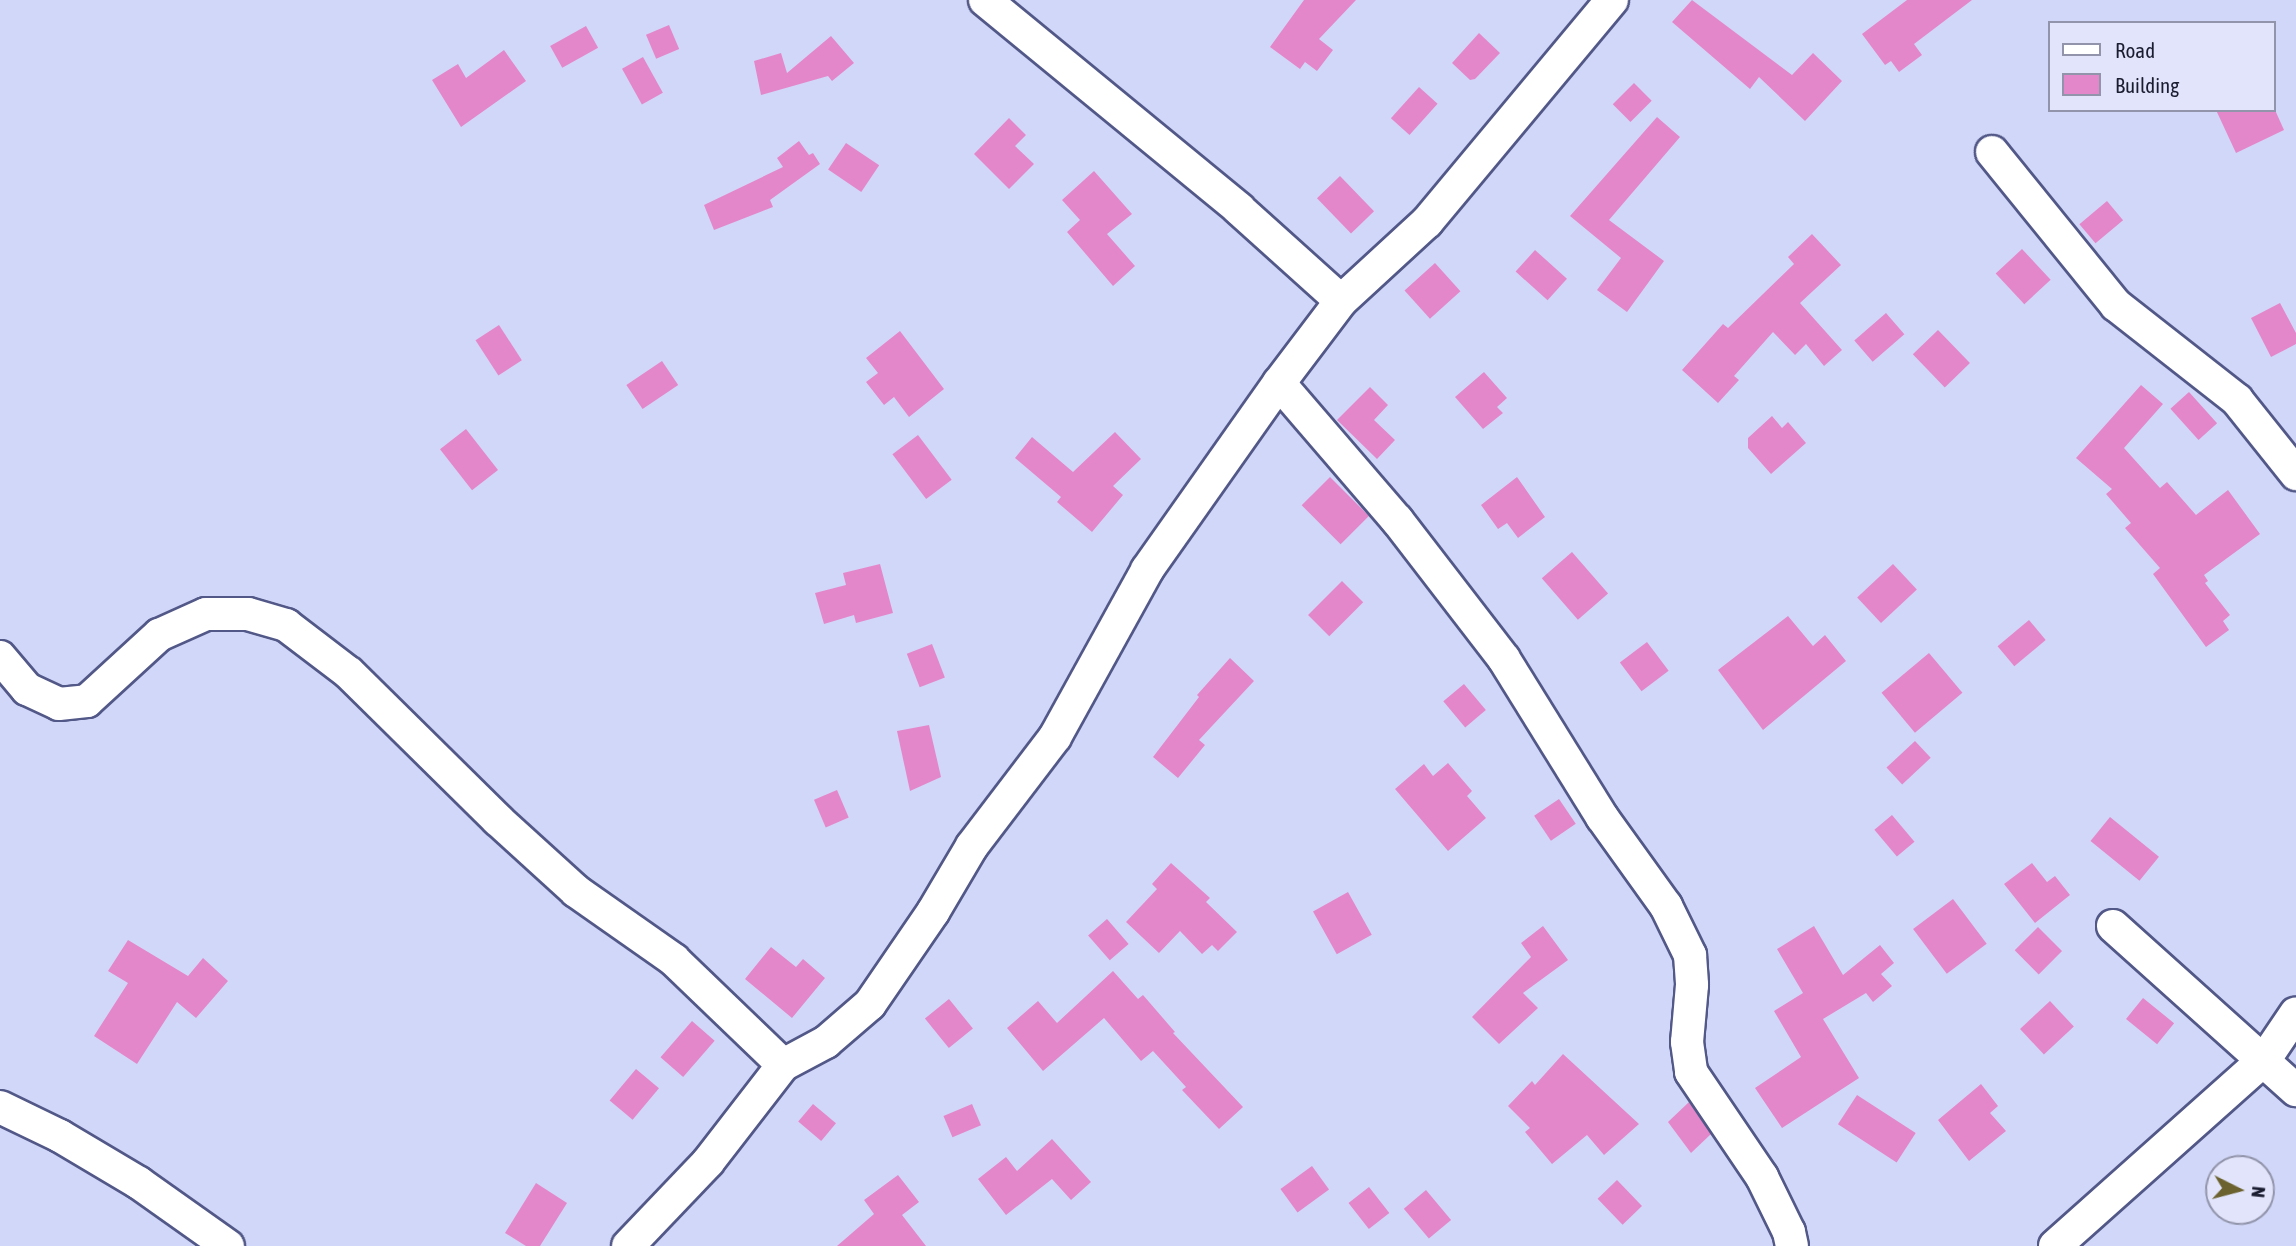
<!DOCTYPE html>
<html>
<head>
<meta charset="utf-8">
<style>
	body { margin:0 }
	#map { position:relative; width:2296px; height:1246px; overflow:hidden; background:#d1d7f8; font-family:"Asap Condensed",sans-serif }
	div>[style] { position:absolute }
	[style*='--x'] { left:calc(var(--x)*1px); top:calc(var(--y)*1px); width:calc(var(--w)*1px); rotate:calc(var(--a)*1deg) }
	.building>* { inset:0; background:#e487ca; transform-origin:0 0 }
	.roads { filter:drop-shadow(2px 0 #525887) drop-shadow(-2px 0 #525887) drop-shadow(0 2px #525887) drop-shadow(0 -2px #525887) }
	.minor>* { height:32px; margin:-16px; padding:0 16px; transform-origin:16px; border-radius:16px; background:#fff }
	span { translate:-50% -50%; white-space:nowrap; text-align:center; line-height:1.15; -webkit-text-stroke:7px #e1e4fb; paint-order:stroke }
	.legend { position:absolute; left:2048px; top:21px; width:228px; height:91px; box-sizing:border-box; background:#e1e4fb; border:2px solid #9194aa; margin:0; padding:9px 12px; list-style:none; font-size:21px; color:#1a1c30 }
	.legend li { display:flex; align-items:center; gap:14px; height:35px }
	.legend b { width:35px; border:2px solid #9194aa }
	.north { position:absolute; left:2205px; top:1155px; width:70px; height:70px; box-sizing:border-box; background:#e1e4fb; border:2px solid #9194aa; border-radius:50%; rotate:96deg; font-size:19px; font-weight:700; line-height:28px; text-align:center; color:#1a1c30 }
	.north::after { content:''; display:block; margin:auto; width:24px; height:32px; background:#6c622f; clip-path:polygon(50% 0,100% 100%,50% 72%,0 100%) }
</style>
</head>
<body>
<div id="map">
	<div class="building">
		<div style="clip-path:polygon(1304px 0,1356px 0,1319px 39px,1333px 50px,1317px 71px,1305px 62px,1300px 69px,1270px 47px)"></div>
		<div style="clip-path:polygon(1692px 0,1792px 75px,1813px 53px,1842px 81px,1805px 121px,1759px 77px,1750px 89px,1672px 22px)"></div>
		<div style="clip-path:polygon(1907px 0,1972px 0,1914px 44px,1922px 55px,1899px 72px,1891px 61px,1885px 65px,1862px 34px)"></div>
		<div style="left:669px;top:25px;width:26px;height:25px;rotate:67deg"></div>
		<div style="left:586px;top:26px;width:25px;height:41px;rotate:61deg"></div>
		<div style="clip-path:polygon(1479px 33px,1500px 53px,1475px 79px,1470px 80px,1452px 63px)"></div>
		<div style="clip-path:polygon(831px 36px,854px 63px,832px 81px,828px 76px,761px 95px,754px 61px,781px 53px,787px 73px)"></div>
		<div style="clip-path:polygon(504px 50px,526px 81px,461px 127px,432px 80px,458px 64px,466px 78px)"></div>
		<div style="left:643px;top:57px;width:41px;height:24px;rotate:61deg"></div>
		<div style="left:1634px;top:83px;width:25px;height:30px;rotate:45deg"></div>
		<div style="left:1419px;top:87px;width:25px;height:42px;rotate:42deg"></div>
		<div style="clip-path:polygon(2216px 110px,2275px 110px,2284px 130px,2236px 153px)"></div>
		<div style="clip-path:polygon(1657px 117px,1680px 137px,1609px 220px,1664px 261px,1627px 312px,1597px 290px,1621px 258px,1570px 216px)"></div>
		<div style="clip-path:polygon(1009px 118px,1026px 135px,1015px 146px,1034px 164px,1009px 189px,974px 154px)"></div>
		<div style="clip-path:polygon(799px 141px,809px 155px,813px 153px,820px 164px,770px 200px,773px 207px,714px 230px,704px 205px,783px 167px,777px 158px)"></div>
		<div style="left:846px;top:143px;width:40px;height:32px;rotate:34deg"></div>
		<div style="clip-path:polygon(1094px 171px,1132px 214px,1107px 234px,1135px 266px,1113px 286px,1067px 232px,1080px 220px,1062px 200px)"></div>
		<div style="left:1340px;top:176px;width:49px;height:32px;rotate:46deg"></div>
		<div style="left:2107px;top:201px;width:25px;height:36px;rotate:50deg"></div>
		<div style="clip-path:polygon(1812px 234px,1841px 265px,1800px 303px,1842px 350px,1824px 366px,1806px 344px,1795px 355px,1773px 332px,1734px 376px,1739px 380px,1718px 403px,1682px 370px,1723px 324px,1728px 328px,1794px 264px,1788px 257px)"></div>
		<div style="left:2022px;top:249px;width:42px;height:36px;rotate:47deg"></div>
		<div style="left:1535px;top:250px;width:43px;height:29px;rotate:42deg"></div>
		<div style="left:1435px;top:263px;width:38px;height:41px;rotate:48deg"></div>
		<div style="clip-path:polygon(2280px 303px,2296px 333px,2296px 344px,2271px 357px,2251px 318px)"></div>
		<div style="left:1886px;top:313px;width:28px;height:42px;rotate:49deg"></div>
		<div style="left:499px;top:325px;width:42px;height:28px;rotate:57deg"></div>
		<div style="left:1938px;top:330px;width:46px;height:35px;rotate:46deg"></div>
		<div style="clip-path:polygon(900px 331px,944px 389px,909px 417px,894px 397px,884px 405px,866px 382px,878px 373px,866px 358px)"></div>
		<div style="left:662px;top:361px;width:29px;height:43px;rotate:56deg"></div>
		<div style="clip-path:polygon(1484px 372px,1507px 398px,1497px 407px,1503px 413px,1483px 429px,1455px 397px)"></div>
		<div style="clip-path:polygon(2141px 385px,2163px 404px,2124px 448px,2160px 488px,2167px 482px,2196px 515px,2228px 490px,2260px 534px,2204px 575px,2208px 581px,2205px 583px,2230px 615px,2223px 621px,2229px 630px,2206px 647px,2153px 574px,2160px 568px,2125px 528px,2131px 523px,2106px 494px,2112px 489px,2076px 458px)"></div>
		<div style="clip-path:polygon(1370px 387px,1388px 405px,1374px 420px,1395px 440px,1377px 459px,1337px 420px)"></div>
		<div style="left:2189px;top:392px;width:42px;height:25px;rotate:48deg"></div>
		<div style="clip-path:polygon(1772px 416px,1782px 428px,1788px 422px,1806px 443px,1771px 474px,1748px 448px,1748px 438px)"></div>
		<div style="left:466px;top:429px;width:52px;height:33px;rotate:52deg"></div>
		<div style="clip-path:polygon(1115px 432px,1141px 459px,1113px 486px,1123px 495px,1092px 532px,1057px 502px,1061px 497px,1015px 458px,1032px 437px,1073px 472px)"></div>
		<div style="left:918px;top:435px;width:56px;height:32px;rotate:53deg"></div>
		<div style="left:1330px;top:477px;width:55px;height:40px;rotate:45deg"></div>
		<div style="clip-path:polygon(1517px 477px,1545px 517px,1518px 538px,1507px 523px,1498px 529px,1481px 505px)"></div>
		<div style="left:1572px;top:552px;width:55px;height:40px;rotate:49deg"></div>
		<div style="clip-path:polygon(880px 564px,893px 613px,856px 623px,854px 615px,824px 624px,815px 593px,846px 585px,843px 573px)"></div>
		<div style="left:1893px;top:564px;width:35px;height:49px;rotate:47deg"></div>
		<div style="left:1342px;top:581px;width:30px;height:48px;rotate:45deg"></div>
		<div style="clip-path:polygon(1788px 616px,1813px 646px,1825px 635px,1846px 661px,1763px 730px,1718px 670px)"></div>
		<div style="left:2029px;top:620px;width:26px;height:41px;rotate:50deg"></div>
		<div style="left:1647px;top:642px;width:36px;height:34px;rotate:53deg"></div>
		<div style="left:932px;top:644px;width:36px;height:27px;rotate:69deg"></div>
		<div style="left:1929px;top:653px;width:52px;height:62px;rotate:50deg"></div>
		<div style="clip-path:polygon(1230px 658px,1254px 681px,1199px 740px,1205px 745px,1178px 778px,1153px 757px,1199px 697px,1197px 695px)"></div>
		<div style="left:1464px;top:684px;width:34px;height:27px;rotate:50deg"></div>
		<div style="clip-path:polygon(929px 725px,941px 777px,910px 791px,897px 731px)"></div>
		<div style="left:1915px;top:741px;width:23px;height:39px;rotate:47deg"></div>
		<div style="clip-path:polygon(1448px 763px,1472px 791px,1467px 796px,1486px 818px,1448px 851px,1395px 789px,1424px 764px,1433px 776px)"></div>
		<div style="left:837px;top:790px;width:30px;height:25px;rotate:67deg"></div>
		<div style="left:1559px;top:799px;width:30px;height:30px;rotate:56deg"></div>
		<div style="left:1892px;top:815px;width:35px;height:23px;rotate:50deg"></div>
		<div style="left:2110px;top:817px;width:63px;height:31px;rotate:39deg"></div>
		<div style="clip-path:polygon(1171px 863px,1210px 898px,1206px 902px,1237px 932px,1218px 951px,1212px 945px,1202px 954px,1180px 931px,1159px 953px,1126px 922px,1157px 889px,1152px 884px)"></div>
		<div style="clip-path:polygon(2032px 863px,2047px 882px,2055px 876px,2070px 895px,2035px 923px,2004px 884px)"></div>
		<div style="left:1348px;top:892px;width:49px;height:40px;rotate:61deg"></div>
		<div style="left:1953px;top:899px;width:56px;height:50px;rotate:53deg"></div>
		<div style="left:1107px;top:919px;width:33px;height:25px;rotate:49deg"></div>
		<div style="clip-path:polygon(1543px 926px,1568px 960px,1523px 993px,1538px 1008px,1499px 1044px,1472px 1017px,1531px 957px,1521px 943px)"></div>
		<div style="clip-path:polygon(1814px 926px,1843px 975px,1880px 945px,1894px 963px,1881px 974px,1892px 986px,1873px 1002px,1866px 993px,1823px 1019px,1859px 1078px,1782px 1128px,1755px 1088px,1801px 1057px,1774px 1011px,1803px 993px,1777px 949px)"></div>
		<div style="left:2038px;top:927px;width:34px;height:33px;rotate:45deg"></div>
		<div style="clip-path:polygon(128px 940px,188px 976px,203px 958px,228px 981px,196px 1018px,177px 1002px,137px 1064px,94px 1036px,128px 983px,108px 971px)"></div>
		<div style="clip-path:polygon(771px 947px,796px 967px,803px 959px,825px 978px,792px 1018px,745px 979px)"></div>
		<div style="clip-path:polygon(1113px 971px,1138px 999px,1143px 995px,1175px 1032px,1173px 1033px,1243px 1107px,1219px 1129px,1182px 1090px,1186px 1087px,1153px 1051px,1141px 1061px,1104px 1018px,1043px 1071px,1007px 1028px,1038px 1001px,1057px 1023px)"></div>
		<div style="left:2143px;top:998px;width:40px;height:27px;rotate:39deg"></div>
		<div style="left:949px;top:999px;width:38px;height:31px;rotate:51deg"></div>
		<div style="left:2050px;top:1001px;width:35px;height:41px;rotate:47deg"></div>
		<div style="left:692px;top:1021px;width:30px;height:48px;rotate:41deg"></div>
		<div style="clip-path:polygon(1563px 1054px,1639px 1124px,1604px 1155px,1587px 1135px,1552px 1164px,1525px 1132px,1530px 1128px,1508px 1106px,1532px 1081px,1535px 1085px)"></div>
		<div style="left:636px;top:1069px;width:30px;height:41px;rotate:40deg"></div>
		<div style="clip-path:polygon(1981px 1084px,1998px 1106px,1990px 1113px,2006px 1131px,1969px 1161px,1938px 1120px)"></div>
		<div style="left:1857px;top:1095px;width:70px;height:35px;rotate:33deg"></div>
		<div style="clip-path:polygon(1689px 1102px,1711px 1134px,1691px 1153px,1668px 1122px)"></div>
		<div style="left:813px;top:1104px;width:30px;height:23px;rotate:40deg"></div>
		<div style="left:972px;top:1104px;width:23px;height:31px;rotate:67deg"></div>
		<div style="clip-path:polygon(1052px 1139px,1091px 1182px,1071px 1200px,1052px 1179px,1006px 1215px,978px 1179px,1006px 1157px,1017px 1171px)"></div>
		<div style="left:1312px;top:1166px;width:29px;height:39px;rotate:54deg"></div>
		<div style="clip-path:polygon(898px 1175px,919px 1202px,902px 1215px,926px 1246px,837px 1246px,874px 1214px,864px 1200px)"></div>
		<div style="left:1617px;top:1180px;width:36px;height:27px;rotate:46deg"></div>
		<div style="clip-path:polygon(536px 1183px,567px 1203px,540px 1246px,526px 1246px,505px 1233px)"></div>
		<div style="left:1369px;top:1187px;width:33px;height:26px;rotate:52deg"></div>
		<div style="left:1426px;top:1190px;width:39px;height:29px;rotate:50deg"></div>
	</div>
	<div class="roads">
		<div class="minor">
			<div style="--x:985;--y:0;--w:329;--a:39.4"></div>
			<div style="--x:1239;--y:209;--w:137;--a:42"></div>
			<div style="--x:1992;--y:152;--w:197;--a:51"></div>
			<div style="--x:2116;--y:305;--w:154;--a:38.1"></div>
			<div style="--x:2237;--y:400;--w:95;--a:51.4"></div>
			<div style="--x:1279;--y:383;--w:181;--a:49.3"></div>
			<div style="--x:1397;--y:520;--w:175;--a:52.4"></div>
			<div style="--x:1504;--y:659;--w:186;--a:58.2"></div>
			<div style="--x:1602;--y:817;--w:110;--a:54.3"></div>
			<div style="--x:1666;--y:906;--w:55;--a:63.9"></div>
			<div style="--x:1690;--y:955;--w:30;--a:86"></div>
			<div style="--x:1692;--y:985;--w:57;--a:95"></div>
			<div style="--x:1687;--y:1042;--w:30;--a:82"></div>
			<div style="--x:1691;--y:1072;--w:127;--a:55.9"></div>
			<div style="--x:1762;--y:1177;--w:61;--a:63.9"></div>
			<div style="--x:1789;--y:1232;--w:14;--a:78"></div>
			<div style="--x:0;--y:657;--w:42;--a:49.8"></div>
			<div style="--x:27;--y:689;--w:35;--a:25"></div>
			<div style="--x:59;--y:704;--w:28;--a:-6"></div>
			<div style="--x:87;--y:701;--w:98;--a:-42.5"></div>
			<div style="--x:159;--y:635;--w:51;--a:-24.1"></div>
			<div style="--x:206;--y:614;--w:42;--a:0"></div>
			<div style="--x:248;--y:614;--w:40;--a:16"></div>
			<div style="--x:286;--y:625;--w:79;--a:37.3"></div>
			<div style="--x:349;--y:673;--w:209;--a:44.6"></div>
			<div style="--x:498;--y:820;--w:105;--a:42.3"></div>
			<div style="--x:576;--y:891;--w:120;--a:35.1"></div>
			<div style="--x:674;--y:960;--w:151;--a:43.9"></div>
			<div style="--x:2113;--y:926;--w:246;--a:41.9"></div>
			<div style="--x:0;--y:1107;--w:67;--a:25.8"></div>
			<div style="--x:60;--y:1136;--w:92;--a:30.7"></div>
			<div style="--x:139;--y:1183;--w:109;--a:35.3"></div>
			<div style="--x:628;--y:1246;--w:116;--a:-46.4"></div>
			<div style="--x:708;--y:1162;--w:123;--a:-52.3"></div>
			<div style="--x:783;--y:1065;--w:49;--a:-28.1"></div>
			<div style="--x:826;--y:1042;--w:58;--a:-40.8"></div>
			<div style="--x:870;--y:1004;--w:112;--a:-55.6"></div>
			<div style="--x:933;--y:912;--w:77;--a:-59.4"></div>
			<div style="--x:972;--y:846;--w:137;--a:-52.7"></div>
			<div style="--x:1055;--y:737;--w:191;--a:-61.1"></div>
			<div style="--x:1147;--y:570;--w:229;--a:-54.8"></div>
			<div style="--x:1279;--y:383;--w:103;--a:-52.9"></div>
			<div style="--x:1341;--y:301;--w:117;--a:-42.6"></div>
			<div style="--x:1427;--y:222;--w:289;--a:-50.2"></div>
			<div style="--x:2055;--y:1246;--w:281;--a:-41.7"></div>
			<div style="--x:2265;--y:1059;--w:55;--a:-56"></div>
		</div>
	</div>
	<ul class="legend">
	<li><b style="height:9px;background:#fff"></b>Road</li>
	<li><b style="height:19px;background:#e487ca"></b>Building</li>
	</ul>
	<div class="north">N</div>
</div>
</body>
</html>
